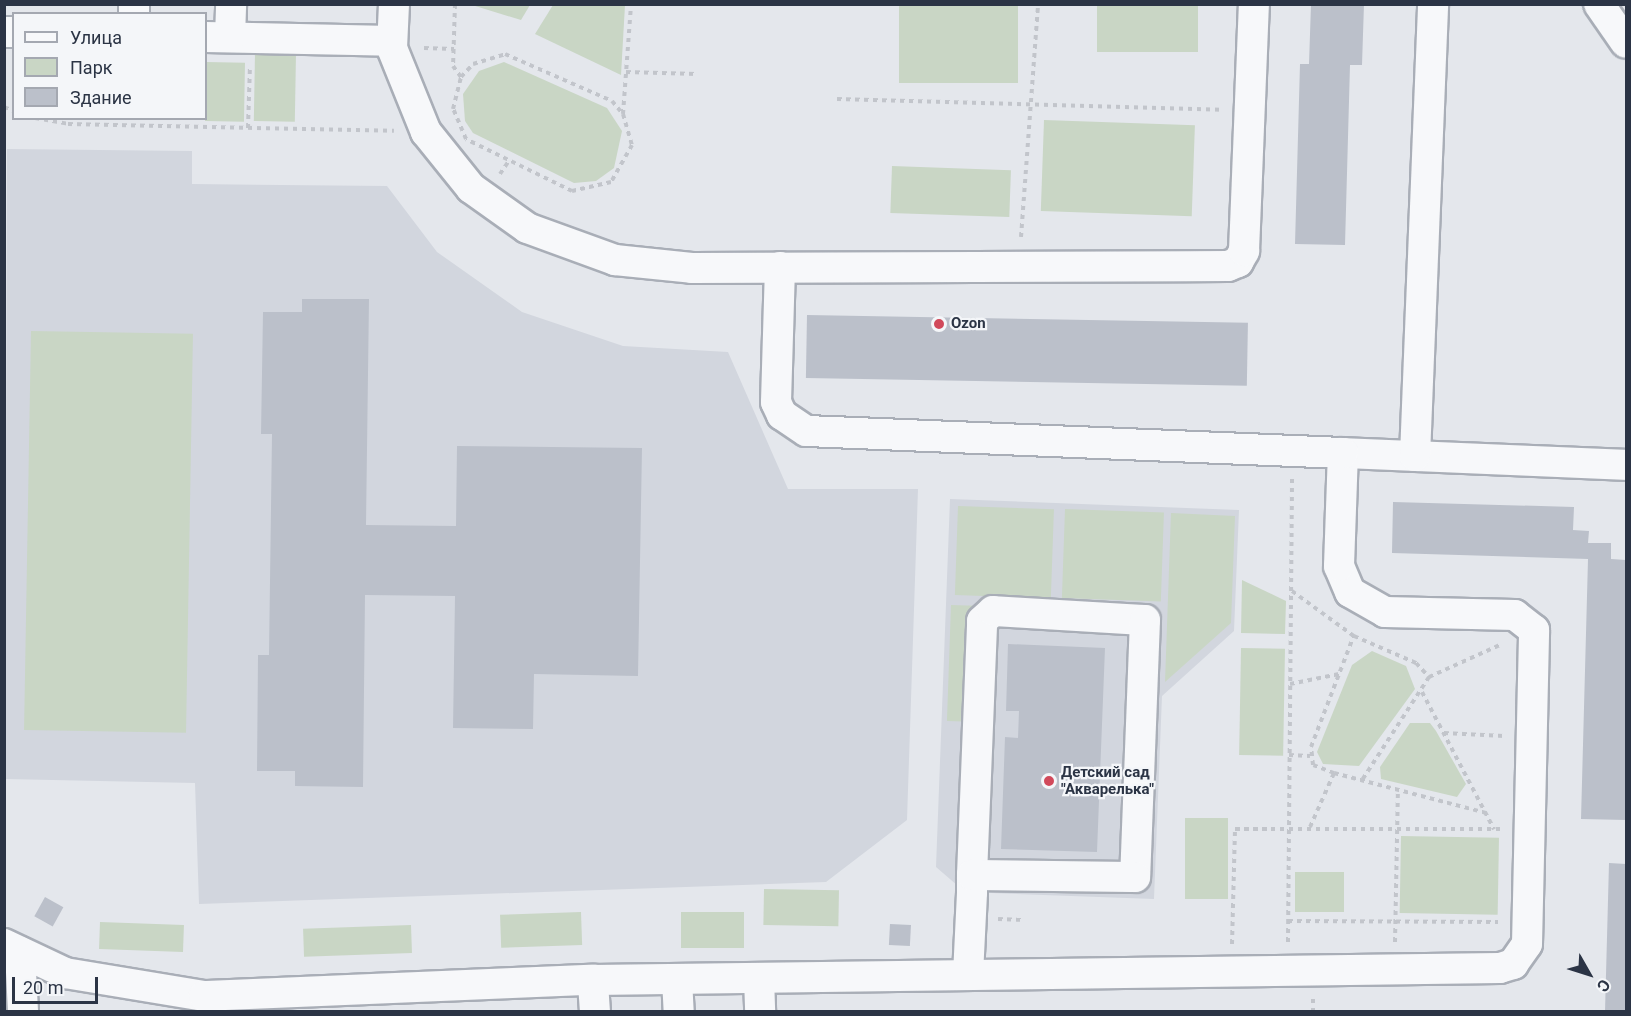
<!DOCTYPE html>
<html>
<head>
<meta charset="utf-8">
<style>
	body { margin:0 }
	#map { position:relative; width:1631px; height:1016px; overflow:hidden; background:#e4e7ec; font-family:Roboto,sans-serif }
	div>[style] { position:absolute }
	[style*='--x'] { left:calc(var(--x)*1px); top:calc(var(--y)*1px); width:calc(var(--w)*1px); rotate:calc(var(--a)*1deg) }
	.built>* { inset:0; background:#d2d6de }
	.green>* { inset:0; background:#c9d6c5; transform-origin:0 0 }
	.building>* { inset:0; background:#bbc0ca; transform-origin:0 0 }
	.path>* { height:4px; margin-top:-2px; transform-origin:0; background:repeating-linear-gradient(90deg,#c2c5cb 0 4.5px,transparent 0 9px) }
	.roads { filter:drop-shadow(2px 0 #a9aeb7) drop-shadow(-2px 0 #a9aeb7) drop-shadow(0 2px #a9aeb7) drop-shadow(0 -2px #a9aeb7) }
	.minor>* { height:30px; margin:-15px; padding:0 15px; transform-origin:15px; border-radius:15px; background:#f7f8fa }
	.dots>* { width:16px; height:16px; translate:-50% -50%; box-sizing:border-box; border:3px solid #f4f6f9; border-radius:50% }
	span { translate:-50% -50%; white-space:nowrap; text-align:center; line-height:1.15; -webkit-text-stroke:4.5px #f4f6f9; paint-order:stroke }
	.poi-label { font-size:15px; color:#2b3445; font-weight:700 }
	.left { translate:0 -50%; text-align:left }
	.frame { position:absolute; inset:0; border:6px solid #2b3445; pointer-events:none }
	.legend { position:absolute; left:12px; top:12px; width:195px; height:108px; box-sizing:border-box; background:#f4f6f9; border:2px solid #a4a8b1; margin:0; padding:8px 10px; list-style:none; font-size:18px; color:#2b3445 }
	.legend li { display:flex; align-items:center; gap:12px; height:30px }
	.legend b { width:30px; border:2px solid #a4a8b1 }
	.north { position:absolute; left:1559px; top:944px; width:60px; height:60px; -webkit-text-stroke:4px #f4f6f9; paint-order:stroke; rotate:129deg; font-size:16px; font-weight:700; line-height:24px; text-align:center; color:#2b3445 }
	.north::after { content:''; display:block; margin:auto; width:21px; height:27px; background:#2b3445; clip-path:polygon(50% 0,100% 100%,50% 72%,0 100%) }
	.scale { position:absolute; left:12px; top:977px; width:86px; height:27px; box-sizing:border-box; border:3px solid #2b3445; border-top:0; padding-left:8px; font-size:18px; line-height:21px; white-space:nowrap; color:#2b3445; -webkit-text-stroke:4px #f4f6f9; paint-order:stroke }
</style>
</head>
<body>
<div id="map">
	<div class="built">
		<div style="clip-path:polygon(7px 149px,192px 151px,192px 184px,387px 186px,437px 252px,522px 312px,623px 346px,728px 352px,788px 489px,918px 489px,907px 820px,826px 882px,199px 904px,195px 783px,5px 779px)"></div>
		<div style="clip-path:polygon(950px 499px,1239px 510px,1234px 631px,1162px 696px,1154px 899px,965px 892px,936px 867px)"></div>
	</div>
	<div class="green">
		<div style="clip-path:polygon(472px 5px,530px 5px,521px 20px)"></div>
		<div style="clip-path:polygon(553px 5px,625px 5px,621px 75px,535px 34px)"></div>
		<div style="left:899px;top:5px;width:119px;height:78px"></div>
		<div style="left:1097px;top:5px;width:101px;height:47px"></div>
		<div style="left:255px;top:53px;width:41px;height:68px;rotate:1deg"></div>
		<div style="left:206px;top:62px;width:39px;height:59px;rotate:1deg"></div>
		<div style="clip-path:polygon(504px 62px,607px 108px,622px 131px,614px 168px,596px 181px,574px 183px,473px 133px,465px 121px,463px 94px,479px 71px)"></div>
		<div style="left:1044px;top:120px;width:151px;height:91px;rotate:2deg"></div>
		<div style="left:892px;top:166px;width:119px;height:47px;rotate:2deg"></div>
		<div style="left:31px;top:331px;width:162px;height:399px;rotate:1deg"></div>
		<div style="left:958px;top:506px;width:96px;height:89px;rotate:2deg"></div>
		<div style="left:1065px;top:509px;width:99px;height:89px;rotate:2deg"></div>
		<div style="clip-path:polygon(1171px 513px,1235px 516px,1231px 623px,1165px 682px)"></div>
		<div style="clip-path:polygon(1242px 580px,1286px 601px,1285px 634px,1241px 633px)"></div>
		<div style="left:951px;top:605px;width:25px;height:116px;rotate:2deg"></div>
		<div style="left:1241px;top:648px;width:44px;height:107px;rotate:1deg"></div>
		<div style="clip-path:polygon(1372px 651px,1406px 666px,1415px 689px,1359px 766px,1323px 764px,1317px 752px,1352px 665px)"></div>
		<div style="clip-path:polygon(1410px 723px,1430px 723px,1436px 731px,1466px 784px,1457px 797px,1381px 779px,1380px 767px)"></div>
		<div style="left:1185px;top:818px;width:43px;height:81px"></div>
		<div style="left:1401px;top:836px;width:98px;height:77px;rotate:1deg"></div>
		<div style="left:1295px;top:872px;width:49px;height:40px"></div>
		<div style="left:764px;top:889px;width:75px;height:36px;rotate:1deg"></div>
		<div style="left:581px;top:912px;width:33px;height:81px;rotate:88deg"></div>
		<div style="left:681px;top:912px;width:63px;height:36px"></div>
		<div style="left:100px;top:922px;width:84px;height:27px;rotate:2deg"></div>
		<div style="left:411px;top:925px;width:28px;height:108px;rotate:88deg"></div>
	</div>
	<div class="building">
		<div style="clip-path:polygon(1311px 4px,1364px 4px,1362px 65px,1350px 65px,1345px 245px,1295px 244px,1300px 64px,1309px 64px)"></div>
		<div style="clip-path:polygon(302px 299px,369px 299px,366px 525px,456px 526px,457px 446px,642px 448px,638px 676px,534px 674px,533px 729px,453px 728px,455px 596px,365px 595px,363px 787px,295px 786px,295px 771px,257px 771px,258px 655px,269px 655px,272px 434px,261px 434px,263px 312px,302px 312px)"></div>
		<div style="left:807px;top:315px;width:441px;height:63px;rotate:1deg"></div>
		<div style="clip-path:polygon(1393px 502px,1574px 507px,1573px 530px,1589px 531px,1588px 543px,1611px 543px,1611px 559px,1626px 560px,1626px 820px,1581px 819px,1588px 559px,1392px 553px)"></div>
		<div style="clip-path:polygon(1008px 644px,1105px 648px,1097px 852px,1001px 849px,1005px 737px,1018px 738px,1019px 711px,1006px 711px)"></div>
		<div style="clip-path:polygon(1609px 863px,1626px 864px,1626px 1012px,1605px 1012px)"></div>
		<div style="left:45px;top:897px;width:21px;height:22px;rotate:29deg"></div>
		<div style="left:890px;top:924px;width:21px;height:21px;rotate:3deg"></div>
	</div>
	<div class="path">
		<div style="--x:455;--y:4;--w:62;--a:91.8"></div>
		<div style="--x:453;--y:66;--w:14;--a:54"></div>
		<div style="--x:424;--y:48;--w:30;--a:2"></div>
		<div style="--x:505;--y:54;--w:117;--a:23.7"></div>
		<div style="--x:612;--y:101;--w:17;--a:50"></div>
		<div style="--x:623;--y:114;--w:32;--a:74"></div>
		<div style="--x:632;--y:145;--w:43;--a:119.6"></div>
		<div style="--x:611;--y:182;--w:40;--a:167"></div>
		<div style="--x:572;--y:191;--w:118;--a:-153.9"></div>
		<div style="--x:466;--y:139;--w:33;--a:-113"></div>
		<div style="--x:453;--y:109;--w:33;--a:-76"></div>
		<div style="--x:461;--y:77;--w:18;--a:-47"></div>
		<div style="--x:473;--y:64;--w:34;--a:-17"></div>
		<div style="--x:626;--y:72;--w:71;--a:1.6"></div>
		<div style="--x:837;--y:99;--w:385;--a:1.6"></div>
		<div style="--x:4;--y:107;--w:11;--a:22"></div>
		<div style="--x:623;--y:114;--w:110;--a:-85.8"></div>
		<div style="--x:35;--y:118;--w:34;--a:10"></div>
		<div style="--x:68;--y:124;--w:326;--a:1.2"></div>
		<div style="--x:248;--y:128;--w:62;--a:-88.2"></div>
		<div style="--x:500;--y:174;--w:14;--a:-56"></div>
		<div style="--x:1021;--y:237;--w:234;--a:-85.8"></div>
		<div style="--x:1292;--y:591;--w:77;--a:36"></div>
		<div style="--x:1354;--y:636;--w:68;--a:23.5"></div>
		<div style="--x:1416;--y:663;--w:19;--a:47"></div>
		<div style="--x:1429;--y:677;--w:123;--a:123"></div>
		<div style="--x:1429;--y:677;--w:78;--a:-24.3"></div>
		<div style="--x:1290;--y:684;--w:50;--a:-11.5"></div>
		<div style="--x:1422;--y:692;--w:155;--a:62.3"></div>
		<div style="--x:1444;--y:733;--w:60;--a:2.9"></div>
		<div style="--x:1289;--y:755;--w:21;--a:3"></div>
		<div style="--x:1334;--y:773;--w:22;--a:-159"></div>
		<div style="--x:1313;--y:765;--w:18;--a:-96"></div>
		<div style="--x:1311;--y:747;--w:120;--a:-69"></div>
		<div style="--x:1310;--y:827;--w:59;--a:-66"></div>
		<div style="--x:1334;--y:773;--w:157;--a:14.7"></div>
		<div style="--x:998;--y:919;--w:24;--a:2"></div>
		<div style="--x:1288;--y:921;--w:210;--a:0.3"></div>
		<div style="--x:1288;--y:942;--w:464;--a:-89.5"></div>
		<div style="--x:1395;--y:942;--w:153;--a:-88.9"></div>
		<div style="--x:1232;--y:944;--w:115;--a:-88.5"></div>
		<div style="--x:1235;--y:829;--w:267;--a:0"></div>
		<div style="--x:1313;--y:1012;--w:14;--a:-90"></div>
	</div>
	<div class="roads">
		<div class="minor">
			<div style="--x:394;--y:4;--w:44;--a:92.6"></div>
			<div style="--x:392;--y:48;--w:91;--a:68"></div>
			<div style="--x:426;--y:132;--w:72;--a:51.2"></div>
			<div style="--x:471;--y:188;--w:69;--a:35.5"></div>
			<div style="--x:527;--y:228;--w:94;--a:20"></div>
			<div style="--x:615;--y:260;--w:77;--a:5.9"></div>
			<div style="--x:692;--y:268;--w:536;--a:-0.21"></div>
			<div style="--x:1228;--y:266;--w:11;--a:-22"></div>
			<div style="--x:1238;--y:262;--w:13;--a:-61"></div>
			<div style="--x:1244;--y:251;--w:247;--a:-87.7"></div>
			<div style="--x:1599;--y:4;--w:47;--a:55.3"></div>
			<div style="--x:134;--y:14;--w:10;--a:-90"></div>
			<div style="--x:4;--y:32;--w:10;--a:0"></div>
			<div style="--x:206;--y:37;--w:185;--a:1.2"></div>
			<div style="--x:230;--y:37;--w:33;--a:-88"></div>
			<div style="--x:1343;--y:453;--w:283;--a:2.4"></div>
			<div style="--x:1415;--y:456;--w:452;--a:-87.7"></div>
			<div style="--x:4;--y:944;--w:68;--a:25.4"></div>
			<div style="--x:65;--y:973;--w:141;--a:9.4"></div>
			<div style="--x:204;--y:996;--w:389;--a:-2.4"></div>
			<div style="--x:20;--y:952;--w:60;--a:87.1"></div>
			<div style="--x:968;--y:975;--w:83;--a:-87.2"></div>
			<div style="--x:972;--y:892;--w:17;--a:-90"></div>
			<div style="--x:972;--y:875;--w:254;--a:-87.7"></div>
			<div style="--x:982;--y:621;--w:15;--a:-42"></div>
			<div style="--x:993;--y:611;--w:152;--a:3.4"></div>
			<div style="--x:1145;--y:620;--w:257;--a:92.2"></div>
			<div style="--x:1135;--y:877;--w:163;--a:-179.3"></div>
			<div style="--x:759;--y:978;--w:34;--a:88"></div>
			<div style="--x:677;--y:979;--w:33;--a:87"></div>
			<div style="--x:595;--y:1012;--w:32;--a:-94"></div>
			<div style="--x:593;--y:980;--w:907;--a:-0.76"></div>
			<div style="--x:1500;--y:968;--w:14;--a:-17"></div>
			<div style="--x:1513;--y:964;--w:24;--a:-55"></div>
			<div style="--x:1527;--y:944;--w:314;--a:-88.7"></div>
			<div style="--x:1534;--y:630;--w:24;--a:-142"></div>
			<div style="--x:1515;--y:615;--w:130;--a:-178.7"></div>
			<div style="--x:1385;--y:612;--w:40;--a:-150.3"></div>
			<div style="--x:1350;--y:592;--w:28;--a:-113"></div>
			<div style="--x:1339;--y:566;--w:113;--a:-88"></div>
			<div style="--x:1343;--y:453;--w:537;--a:-177.65"></div>
			<div style="--x:806;--y:431;--w:29;--a:-146"></div>
			<div style="--x:782;--y:415;--w:14;--a:-115"></div>
			<div style="--x:776;--y:402;--w:135;--a:-88.3"></div>
		</div>
	</div>
	<div class="dots">
		<div style="left:939px;top:324px;background:#d1495b"></div>
		<div style="left:1049px;top:781px;background:#d1495b"></div>
	</div>
	<div class="poi-label">
		<span class="left" style="left:951px;top:324px">Ozon</span>
		<span class="left" style="left:1061px;top:781px">Детский сад<br>"Акварелька"</span>
	</div>
	<div class="frame"></div>
	<ul class="legend">
	<li><b style="height:8px;background:#f7f8fa"></b>Улица</li>
	<li><b style="height:16px;background:#c9d6c5"></b>Парк</li>
	<li><b style="height:16px;background:#bbc0ca"></b>Здание</li>
	</ul>
	<div class="north">С</div>
	<div class="scale">20 m</div>
</div>
</body>
</html>
